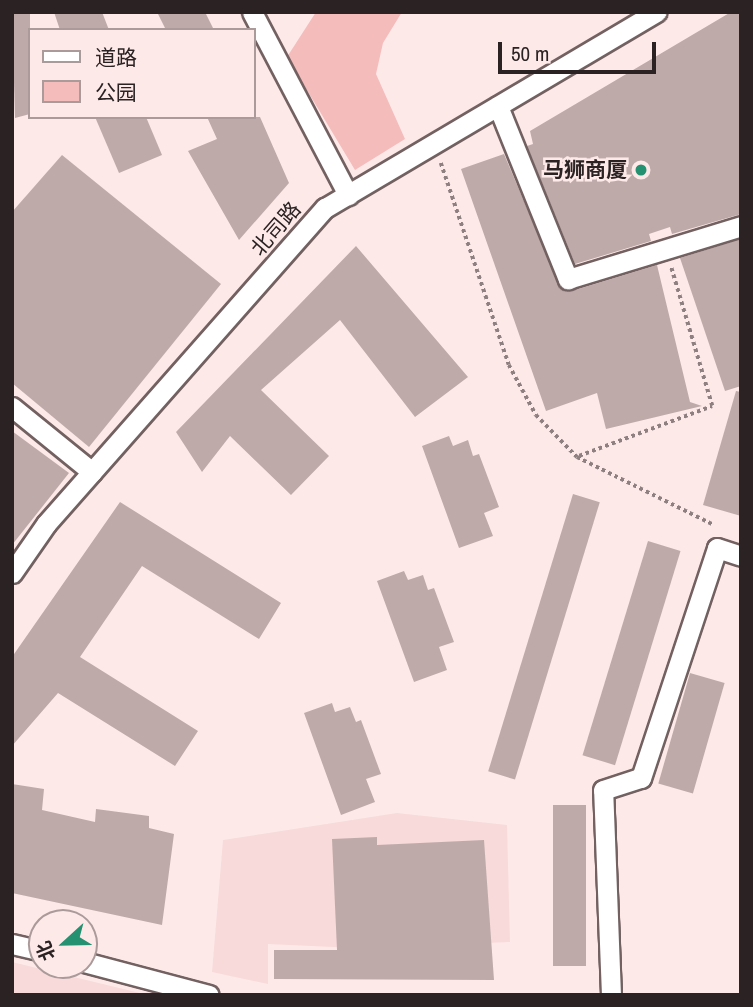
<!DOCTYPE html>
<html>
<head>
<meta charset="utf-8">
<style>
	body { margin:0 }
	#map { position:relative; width:753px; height:1007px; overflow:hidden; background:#fee9e9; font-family:"Archivo Narrow","Noto Sans SC",sans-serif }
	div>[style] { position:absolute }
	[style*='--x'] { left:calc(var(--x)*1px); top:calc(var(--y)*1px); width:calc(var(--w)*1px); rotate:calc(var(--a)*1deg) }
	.built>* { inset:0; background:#f8dada }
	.green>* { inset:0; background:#f5bcbc }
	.building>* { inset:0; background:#bfaaaa; transform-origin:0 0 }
	.path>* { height:3.5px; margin-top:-1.75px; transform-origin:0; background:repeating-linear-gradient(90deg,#8e8080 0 3.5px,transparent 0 7px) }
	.roads { filter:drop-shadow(2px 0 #736161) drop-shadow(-2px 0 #736161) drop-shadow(0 2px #736161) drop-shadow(0 -2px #736161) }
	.street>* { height:19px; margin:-9.5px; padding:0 9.5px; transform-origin:9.5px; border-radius:9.5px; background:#fff }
	.dots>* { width:19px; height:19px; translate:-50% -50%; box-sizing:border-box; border:4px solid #fee9e9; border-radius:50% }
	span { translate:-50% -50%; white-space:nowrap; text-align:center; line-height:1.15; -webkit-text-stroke:5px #fee9e9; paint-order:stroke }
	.poi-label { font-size:21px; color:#2b2323; font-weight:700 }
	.right { translate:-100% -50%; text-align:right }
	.street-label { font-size:21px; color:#2b2323 }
	.frame { position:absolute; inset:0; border:14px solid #2b2323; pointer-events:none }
	.legend { position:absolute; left:28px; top:28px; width:228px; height:91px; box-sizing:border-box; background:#fee9e9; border:2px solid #aa9a9a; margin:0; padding:9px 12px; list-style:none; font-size:21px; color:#2b2323 }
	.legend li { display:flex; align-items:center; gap:14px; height:35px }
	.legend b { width:35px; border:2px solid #aa9a9a }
	.north { position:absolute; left:28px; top:909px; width:70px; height:70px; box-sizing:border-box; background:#fee9e9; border:2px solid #aa9a9a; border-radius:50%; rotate:248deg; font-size:19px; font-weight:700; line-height:28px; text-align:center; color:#2b2323 }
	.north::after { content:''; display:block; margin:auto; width:24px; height:32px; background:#259170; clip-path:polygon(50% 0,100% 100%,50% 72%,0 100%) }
	.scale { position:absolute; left:498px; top:42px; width:158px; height:32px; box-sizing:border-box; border:4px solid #2b2323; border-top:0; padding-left:9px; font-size:21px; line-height:24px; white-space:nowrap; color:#2b2323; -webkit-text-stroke:5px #fee9e9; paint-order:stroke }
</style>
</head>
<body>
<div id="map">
	<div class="built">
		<div style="clip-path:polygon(397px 813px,507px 825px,510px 942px,355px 948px,268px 944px,268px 984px,212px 972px,223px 840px)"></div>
		<div style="clip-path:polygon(12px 962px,148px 995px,12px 995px)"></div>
	</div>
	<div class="green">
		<div style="clip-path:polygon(316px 12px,402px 12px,383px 43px,376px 74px,405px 139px,355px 170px,287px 57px)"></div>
	</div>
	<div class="building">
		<div style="clip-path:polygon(12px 12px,30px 12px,30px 114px,15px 118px)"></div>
		<div style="clip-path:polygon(54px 12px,102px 12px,109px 30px,60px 30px)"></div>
		<div style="clip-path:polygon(157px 12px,205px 12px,214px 30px,166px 30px)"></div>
		<div style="clip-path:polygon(731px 12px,741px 12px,741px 214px,672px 234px,670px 227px,649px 234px,651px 241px,575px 264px,527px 146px,533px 144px,530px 131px)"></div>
		<div style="clip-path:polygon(95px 117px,146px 117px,162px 155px,119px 173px)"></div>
		<div style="clip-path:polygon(207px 117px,260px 117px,289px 183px,239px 240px,188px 151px,217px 139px)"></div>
		<div style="clip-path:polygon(504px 154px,561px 289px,572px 291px,657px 265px,690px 402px,702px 406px,606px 429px,597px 393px,546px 411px,461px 169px)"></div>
		<div style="clip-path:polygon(62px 155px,221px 284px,89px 447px,12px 383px,12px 212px)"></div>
		<div style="clip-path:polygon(741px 239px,741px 386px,725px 391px,680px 258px)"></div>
		<div style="clip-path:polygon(356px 246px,468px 377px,415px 417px,340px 320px,261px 390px,329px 456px,291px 495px,230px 436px,202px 472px,176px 432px)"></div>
		<div style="clip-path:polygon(736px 391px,741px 392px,741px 516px,703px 505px)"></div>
		<div style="clip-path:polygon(12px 431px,69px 473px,12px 545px)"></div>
		<div style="clip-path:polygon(449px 436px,453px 446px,468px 440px,473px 456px,479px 454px,499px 507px,484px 513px,493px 536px,459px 548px,422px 446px)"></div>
		<div style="left:573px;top:494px;width:28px;height:290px;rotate:17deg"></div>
		<div style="clip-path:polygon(120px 502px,281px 603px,259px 639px,142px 566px,80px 657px,198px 731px,175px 766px,58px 693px,12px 746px,12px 657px)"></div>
		<div style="left:648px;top:541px;width:34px;height:224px;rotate:17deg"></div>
		<div style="clip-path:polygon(404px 571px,408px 580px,423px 575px,428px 590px,434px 588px,454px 642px,439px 647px,447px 670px,414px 682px,377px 581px)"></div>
		<div style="left:690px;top:673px;width:36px;height:115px;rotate:16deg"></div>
		<div style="clip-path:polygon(332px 703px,335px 712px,350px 707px,356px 722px,361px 720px,381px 774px,366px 779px,375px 802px,341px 815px,304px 713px)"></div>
		<div style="clip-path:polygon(12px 784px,44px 789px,42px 810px,95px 822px,96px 809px,149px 816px,149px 828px,174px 834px,162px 925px,12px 893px)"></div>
		<div style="left:553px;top:805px;width:33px;height:161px"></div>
		<div style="clip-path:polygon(377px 837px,377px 845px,484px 840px,494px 980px,274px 979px,274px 950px,337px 950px,332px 839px)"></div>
	</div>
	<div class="path">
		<div style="--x:441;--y:163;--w:213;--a:71.4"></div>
		<div style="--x:509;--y:365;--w:57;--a:61.6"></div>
		<div style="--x:536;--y:415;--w:59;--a:45.7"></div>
		<div style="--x:577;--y:457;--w:153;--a:26.4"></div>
		<div style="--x:579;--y:456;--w:142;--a:-20.6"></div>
		<div style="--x:712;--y:406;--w:144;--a:-106.5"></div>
	</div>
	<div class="roads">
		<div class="street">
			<div style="--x:252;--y:12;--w:207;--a:62.3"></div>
			<div style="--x:498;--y:106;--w:187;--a:68"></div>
			<div style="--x:568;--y:279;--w:181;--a:-17"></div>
			<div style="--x:12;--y:407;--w:103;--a:39.1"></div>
			<div style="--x:12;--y:573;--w:60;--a:-55.2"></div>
			<div style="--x:46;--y:524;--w:422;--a:-48.6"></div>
			<div style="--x:325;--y:208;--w:385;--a:-30.6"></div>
			<div style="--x:12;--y:944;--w:31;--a:13"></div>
			<div style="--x:84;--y:962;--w:129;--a:14.8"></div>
			<div style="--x:611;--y:995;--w:205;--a:-92.2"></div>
			<div style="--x:603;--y:790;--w:40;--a:-18"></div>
			<div style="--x:641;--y:778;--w:242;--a:-71.7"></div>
			<div style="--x:717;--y:548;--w:25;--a:18"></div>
		</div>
	</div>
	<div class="dots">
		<div style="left:641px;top:170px;background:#259170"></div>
	</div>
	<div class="poi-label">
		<span class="right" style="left:627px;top:170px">马狮商厦</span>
	</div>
	<div class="street-label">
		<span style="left:276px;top:229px;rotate:-49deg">北司路</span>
	</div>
	<div class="frame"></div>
	<ul class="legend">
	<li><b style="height:9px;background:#fff"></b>道路</li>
	<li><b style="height:19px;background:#f5bcbc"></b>公园</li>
	</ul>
	<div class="north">北</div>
	<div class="scale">50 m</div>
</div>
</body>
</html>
